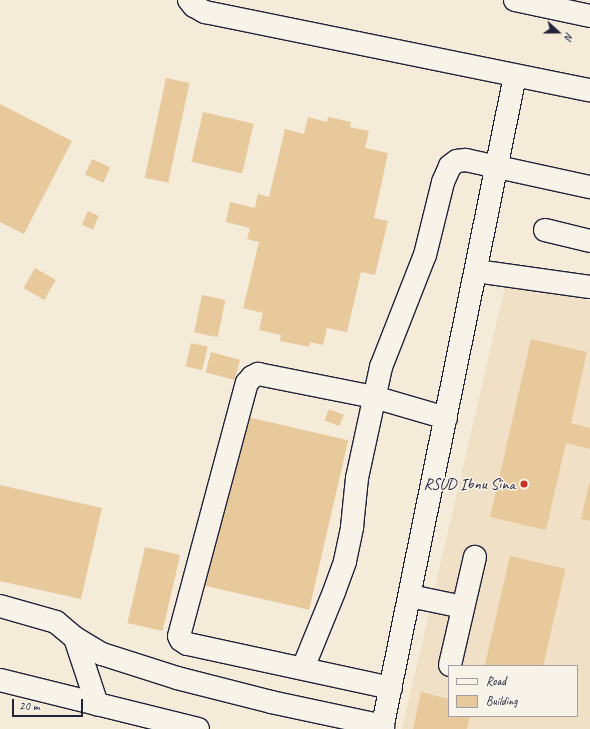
<!DOCTYPE html>
<html>
<head>
<meta charset="utf-8">
<style>
	body { margin:0 }
	#map { position:relative; width:590px; height:729px; overflow:hidden; background:#f4ebd9; font-family:Caveat,sans-serif }
	div>[style] { position:absolute }
	[style*='--x'] { left:calc(var(--x)*1px); top:calc(var(--y)*1px); width:calc(var(--w)*1px); rotate:calc(var(--a)*1deg) }
	.built>* { inset:0; background:#f0e1c6 }
	.building>* { inset:0; background:#e8c99b; transform-origin:0 0 }
	.roads { filter:drop-shadow(1px 0 #22223b) drop-shadow(-1px 0 #22223b) drop-shadow(0 1px #22223b) drop-shadow(0 -1px #22223b) }
	.minor>* { height:22px; margin:-11px; padding:0 11px; transform-origin:11px; border-radius:11px; background:#f7f3e8 }
	.dots>* { width:11px; height:11px; translate:-50% -50%; box-sizing:border-box; border:2px solid #f7f3e8; border-radius:50% }
	span { translate:-50% -50%; white-space:nowrap; text-align:center; line-height:1.15; -webkit-text-stroke:3px #f7f3e8; paint-order:stroke }
	.poi-label { font-size:16px; color:#22223b }
	.right { translate:-100% -50%; text-align:right }
	.legend { position:absolute; left:448px; top:665px; width:130px; height:52px; box-sizing:border-box; background:#f7f3e8; border:1px solid #a29fa3; margin:0; padding:5px 7px; list-style:none; font-size:12px; color:#22223b }
	.legend li { display:flex; align-items:center; gap:8px; height:20px }
	.legend b { width:20px; border:1px solid #a29fa3 }
	.north { position:absolute; left:538px; top:12px; width:40px; height:40px; -webkit-text-stroke:3px #f7f3e8; paint-order:stroke; rotate:111deg; font-size:11px; font-weight:700; line-height:16px; text-align:center; color:#22223b }
	.north::after { content:''; display:block; margin:auto; width:14px; height:18px; background:#22223b; clip-path:polygon(50% 0,100% 100%,50% 72%,0 100%) }
	.scale { position:absolute; left:12px; top:699px; width:71px; height:18px; box-sizing:border-box; border:2px solid #22223b; border-top:0; padding-left:5px; font-size:12px; line-height:14px; white-space:nowrap; color:#22223b; -webkit-text-stroke:3px #f7f3e8; paint-order:stroke }
</style>
</head>
<body>
<div id="map">
	<div class="built">
		<div style="clip-path:polygon(evenodd,506px 282px,590px 301px,590px 729px,402px 729px,506px 282px,449px 666px,577px 666px,577px 716px,449px 716px,449px 666px)"></div>
	</div>
	<div class="building">
		<div style="left:166px;top:78px;width:24px;height:102px;rotate:12deg"></div>
		<div style="clip-path:polygon(0 104px,72px 141px,24px 234px,0 222px)"></div>
		<div style="left:203px;top:112px;width:52px;height:51px;rotate:13deg"></div>
		<div style="clip-path:polygon(308px 117px,327px 122px,328px 117px,351px 122px,350px 127px,369px 131px,365px 148px,388px 153px,374px 218px,388px 221px,375px 275px,361px 272px,347px 332px,327px 328px,323px 345px,310px 342px,309px 347px,280px 341px,281px 335px,259px 330px,263px 313px,243px 308px,259px 242px,247px 239px,250px 228px,226px 222px,230px 202px,255px 208px,258px 194px,269px 197px,285px 129px,304px 134px)"></div>
		<div style="left:92px;top:159px;width:20px;height:17px;rotate:24deg"></div>
		<div style="left:88px;top:211px;width:12px;height:15px;rotate:24deg"></div>
		<div style="left:35px;top:268px;width:24px;height:23px;rotate:30deg"></div>
		<div style="left:202px;top:295px;width:24px;height:38px;rotate:12deg"></div>
		<div style="clip-path:polygon(531px 339px,587px 352px,571px 423px,590px 428px,590px 449px,566px 443px,546px 530px,490px 517px)"></div>
		<div style="left:191px;top:343px;width:17px;height:24px;rotate:13deg"></div>
		<div style="left:211px;top:352px;width:30px;height:21px;rotate:15deg"></div>
		<div style="left:329px;top:409px;width:16px;height:12px;rotate:22deg"></div>
		<div style="left:243px;top:416px;width:108px;height:174px;rotate:13deg"></div>
		<div style="clip-path:polygon(589px 484px,590px 484px,590px 521px,581px 519px)"></div>
		<div style="clip-path:polygon(0 485px,102px 508px,81px 599px,0 581px)"></div>
		<div style="left:145px;top:547px;width:36px;height:78px;rotate:13deg"></div>
		<div style="left:510px;top:556px;width:57px;height:113px;rotate:13deg"></div>
		<div style="clip-path:polygon(421px 692px,449px 699px,449px 716px,470px 716px,467px 729px,413px 729px)"></div>
	</div>
	<div class="roads">
		<div class="minor">
			<div style="--x:189;--y:0;--w:8;--a:50"></div>
			<div style="--x:194;--y:6;--w:13;--a:29"></div>
			<div style="--x:205;--y:12;--w:393;--a:11.5"></div>
			<div style="--x:515;--y:0;--w:77;--a:12"></div>
			<div style="--x:545;--y:230;--w:46;--a:13.7"></div>
			<div style="--x:476;--y:271;--w:115;--a:8"></div>
			<div style="--x:410;--y:596;--w:54;--a:11.7"></div>
			<div style="--x:0;--y:606;--w:58;--a:15.9"></div>
			<div style="--x:56;--y:622;--w:25;--a:40"></div>
			<div style="--x:75;--y:638;--w:31;--a:31"></div>
			<div style="--x:102;--y:654;--w:79;--a:17.7"></div>
			<div style="--x:177;--y:678;--w:97;--a:14.3"></div>
			<div style="--x:271;--y:702;--w:115;--a:12.1"></div>
			<div style="--x:75;--y:638;--w:70;--a:71.6"></div>
			<div style="--x:450;--y:665;--w:111;--a:-77"></div>
			<div style="--x:303;--y:668;--w:82;--a:-67.8"></div>
			<div style="--x:334;--y:592;--w:33;--a:-70"></div>
			<div style="--x:345;--y:561;--w:35;--a:-78"></div>
			<div style="--x:352;--y:527;--w:49;--a:-84.2"></div>
			<div style="--x:357;--y:478;--w:114;--a:-77.8"></div>
			<div style="--x:381;--y:367;--w:120;--a:-68.6"></div>
			<div style="--x:425;--y:255;--w:75;--a:-76.1"></div>
			<div style="--x:443;--y:182;--w:17;--a:-66"></div>
			<div style="--x:450;--y:166;--w:9;--a:-36"></div>
			<div style="--x:457;--y:161;--w:9;--a:-6"></div>
			<div style="--x:466;--y:160;--w:127;--a:12.3"></div>
			<div style="--x:0;--y:680;--w:204;--a:13.9"></div>
			<div style="--x:391;--y:688;--w:209;--a:-167.8"></div>
			<div style="--x:187;--y:644;--w:7;--a:-146"></div>
			<div style="--x:181;--y:640;--w:4;--a:-117"></div>
			<div style="--x:179;--y:636;--w:262;--a:-75"></div>
			<div style="--x:247;--y:383;--w:8;--a:-50"></div>
			<div style="--x:252;--y:377;--w:7;--a:-27"></div>
			<div style="--x:258;--y:374;--w:118;--a:11.2"></div>
			<div style="--x:374;--y:397;--w:75;--a:16.3"></div>
			<div style="--x:382;--y:729;--w:666;--a:-78.49"></div>
		</div>
	</div>
	<div class="dots">
		<div style="left:524px;top:484px;background:#c8321e"></div>
	</div>
	<div class="poi-label">
		<span class="right" style="left:515px;top:484px">RSUD Ibnu Sina</span>
	</div>
	<ul class="legend">
	<li><b style="height:5px;background:#f7f3e8"></b>Road</li>
	<li><b style="height:11px;background:#e8c99b"></b>Building</li>
	</ul>
	<div class="north">N</div>
	<div class="scale">20 m</div>
</div>
</body>
</html>
